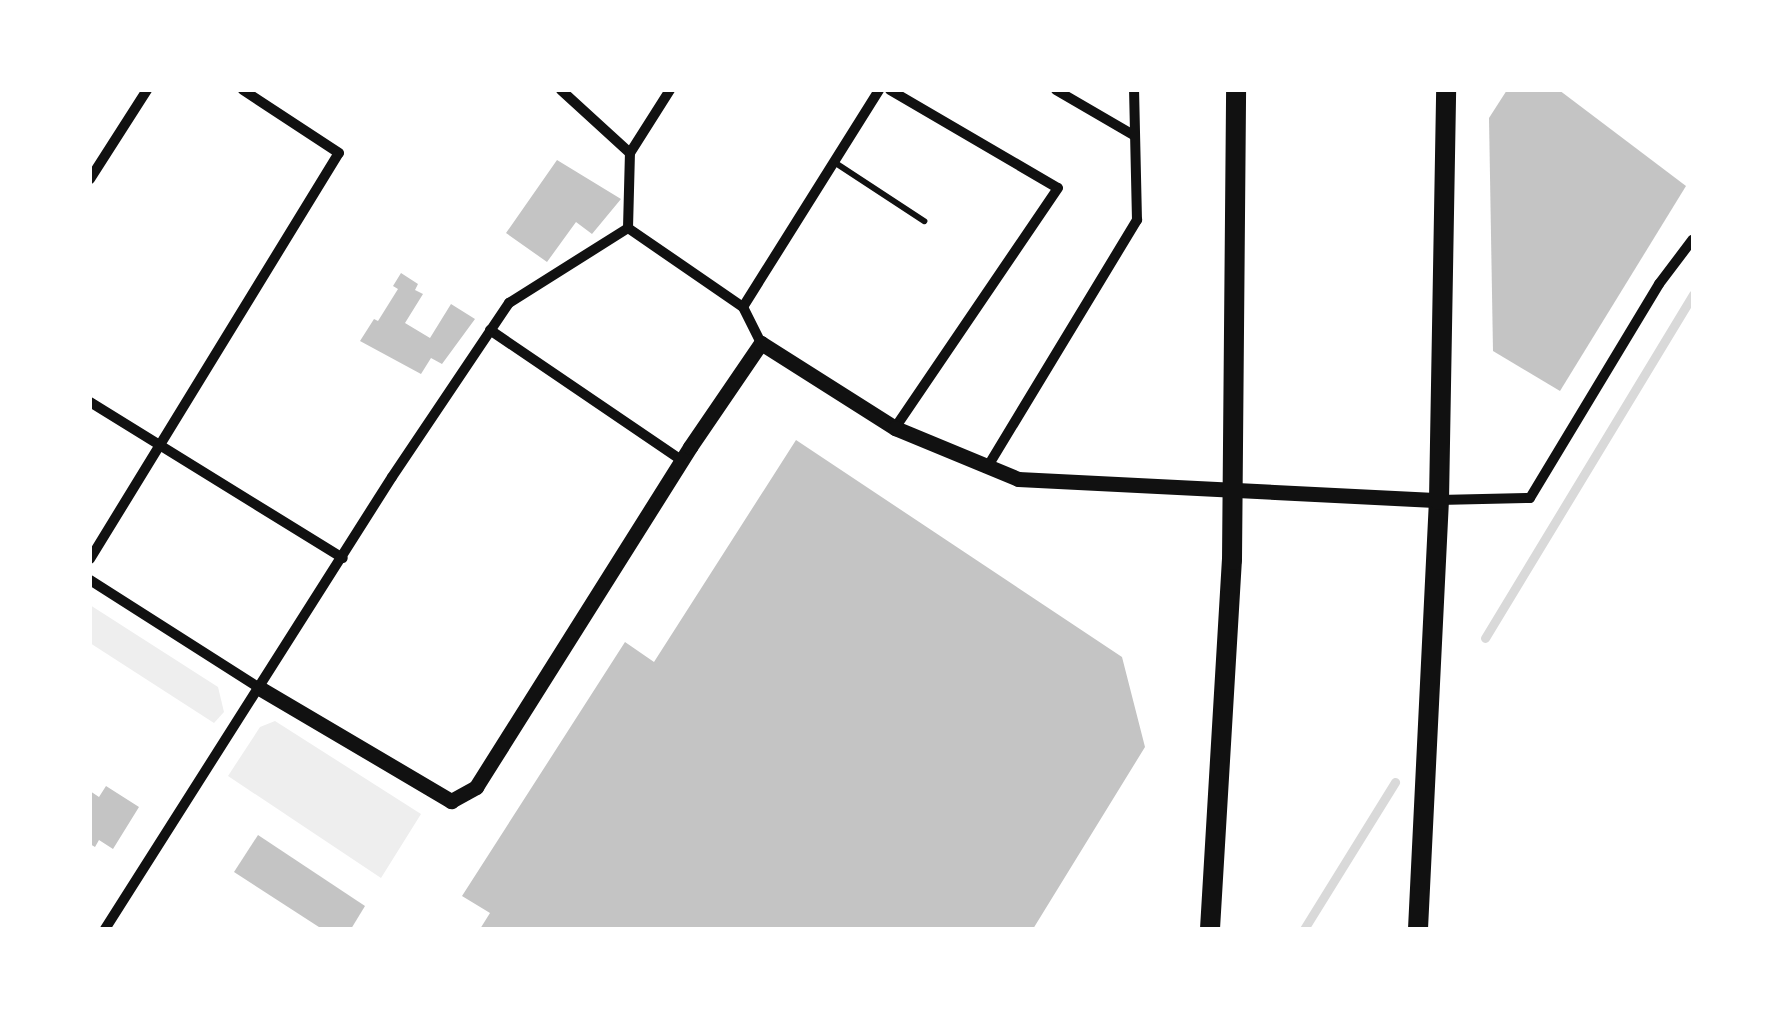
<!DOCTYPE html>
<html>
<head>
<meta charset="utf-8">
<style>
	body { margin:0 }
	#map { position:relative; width:1783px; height:1019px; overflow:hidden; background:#fff; font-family:Mulish,sans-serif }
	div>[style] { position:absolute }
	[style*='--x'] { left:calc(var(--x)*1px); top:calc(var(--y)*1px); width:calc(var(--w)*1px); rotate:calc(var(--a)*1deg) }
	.green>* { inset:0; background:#eee }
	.stream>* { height:9px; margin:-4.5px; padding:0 4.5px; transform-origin:4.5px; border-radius:4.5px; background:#d9d9d9 }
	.building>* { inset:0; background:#c4c4c4 }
	.service>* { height:6px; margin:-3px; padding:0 3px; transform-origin:3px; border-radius:3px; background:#111 }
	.minor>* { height:10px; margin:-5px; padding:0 5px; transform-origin:5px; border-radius:5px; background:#111 }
	.tertiary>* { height:15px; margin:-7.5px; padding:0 7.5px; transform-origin:7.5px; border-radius:7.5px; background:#111 }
	.primary>* { height:20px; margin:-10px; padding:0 10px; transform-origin:10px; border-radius:10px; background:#111 }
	span { translate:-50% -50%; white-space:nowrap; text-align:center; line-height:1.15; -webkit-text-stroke:10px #fff; paint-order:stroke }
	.frame { position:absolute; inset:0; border:92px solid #fff; pointer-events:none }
</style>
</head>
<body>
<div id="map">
	<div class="green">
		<div style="clip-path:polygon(90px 605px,218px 687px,224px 712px,214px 723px,90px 643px)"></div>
		<div style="clip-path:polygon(275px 721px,421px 814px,381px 878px,228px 776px,260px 727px)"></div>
	</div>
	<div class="stream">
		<div style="--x:1485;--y:638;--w:402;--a:-58.8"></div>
		<div style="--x:1304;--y:929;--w:173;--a:-58.2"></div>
	</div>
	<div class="building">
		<div style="clip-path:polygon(1507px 90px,1559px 90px,1686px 186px,1560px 391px,1493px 351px,1489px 118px)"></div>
		<div style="clip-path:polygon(557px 160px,621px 199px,592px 234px,576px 222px,547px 262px,506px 233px)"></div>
		<div style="clip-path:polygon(401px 273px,418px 284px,415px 290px,423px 294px,405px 323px,430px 338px,451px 304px,475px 319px,442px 364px,431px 358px,421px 374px,360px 341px,374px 319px,378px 321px,398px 289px,393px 286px)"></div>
		<div style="clip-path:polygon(796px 440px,1122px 657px,1145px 747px,1033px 929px,480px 929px,490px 913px,462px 896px,625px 642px,654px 662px)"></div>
		<div style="clip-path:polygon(106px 786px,139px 807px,113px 849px,99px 840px,95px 847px,90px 844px,90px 791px,99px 797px)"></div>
		<div style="clip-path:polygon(258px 835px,365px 906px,351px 929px,322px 929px,234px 872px)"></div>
	</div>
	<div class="service">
		<div style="--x:834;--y:162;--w:108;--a:33.2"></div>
	</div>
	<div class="minor">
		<div style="--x:561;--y:90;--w:93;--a:42.4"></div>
		<div style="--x:890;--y:90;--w:194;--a:30.3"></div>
		<div style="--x:1058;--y:188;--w:290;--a:124.2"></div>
		<div style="--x:1056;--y:90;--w:91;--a:30.2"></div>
		<div style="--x:90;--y:179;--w:106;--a:-57.4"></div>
		<div style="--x:628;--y:228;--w:140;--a:34.5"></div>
		<div style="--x:743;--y:307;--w:40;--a:63.4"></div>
		<div style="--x:743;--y:307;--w:256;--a:-57.9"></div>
		<div style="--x:490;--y:330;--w:231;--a:34.2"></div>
		<div style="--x:90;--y:402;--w:297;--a:31.7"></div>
		<div style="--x:988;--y:466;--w:288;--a:-58.8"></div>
		<div style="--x:1137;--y:220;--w:130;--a:-91.3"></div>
		<div style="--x:1439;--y:500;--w:91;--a:-1.3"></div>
		<div style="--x:1530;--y:498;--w:250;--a:-58.9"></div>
		<div style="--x:1659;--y:284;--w:56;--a:-52.9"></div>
		<div style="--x:90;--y:559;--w:476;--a:-58.5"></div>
		<div style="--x:339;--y:153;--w:115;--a:-146.7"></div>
		<div style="--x:90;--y:580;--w:203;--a:32.5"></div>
		<div style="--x:105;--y:929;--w:535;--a:-57.59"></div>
		<div style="--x:392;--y:477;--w:210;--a:-56.1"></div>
		<div style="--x:509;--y:303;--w:141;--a:-32.2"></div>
		<div style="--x:628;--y:228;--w:75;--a:-88.5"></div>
		<div style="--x:630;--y:153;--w:75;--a:-57.6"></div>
	</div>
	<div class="tertiary">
		<div style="--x:261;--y:689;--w:221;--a:30.5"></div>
		<div style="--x:451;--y:801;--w:29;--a:-29"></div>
		<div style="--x:476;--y:787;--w:402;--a:-57.8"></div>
		<div style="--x:690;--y:447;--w:126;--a:-55.7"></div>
		<div style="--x:761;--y:343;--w:159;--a:32.4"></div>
		<div style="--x:895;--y:428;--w:133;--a:22.5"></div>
		<div style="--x:1018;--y:479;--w:422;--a:2.9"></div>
	</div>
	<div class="primary">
		<div style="--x:1210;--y:929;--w:370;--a:-86.6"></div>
		<div style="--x:1232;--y:560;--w:470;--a:-89.5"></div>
		<div style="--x:1418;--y:929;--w:430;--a:-87.2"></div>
		<div style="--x:1439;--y:500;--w:410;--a:-89"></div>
	</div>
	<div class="frame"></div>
</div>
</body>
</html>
